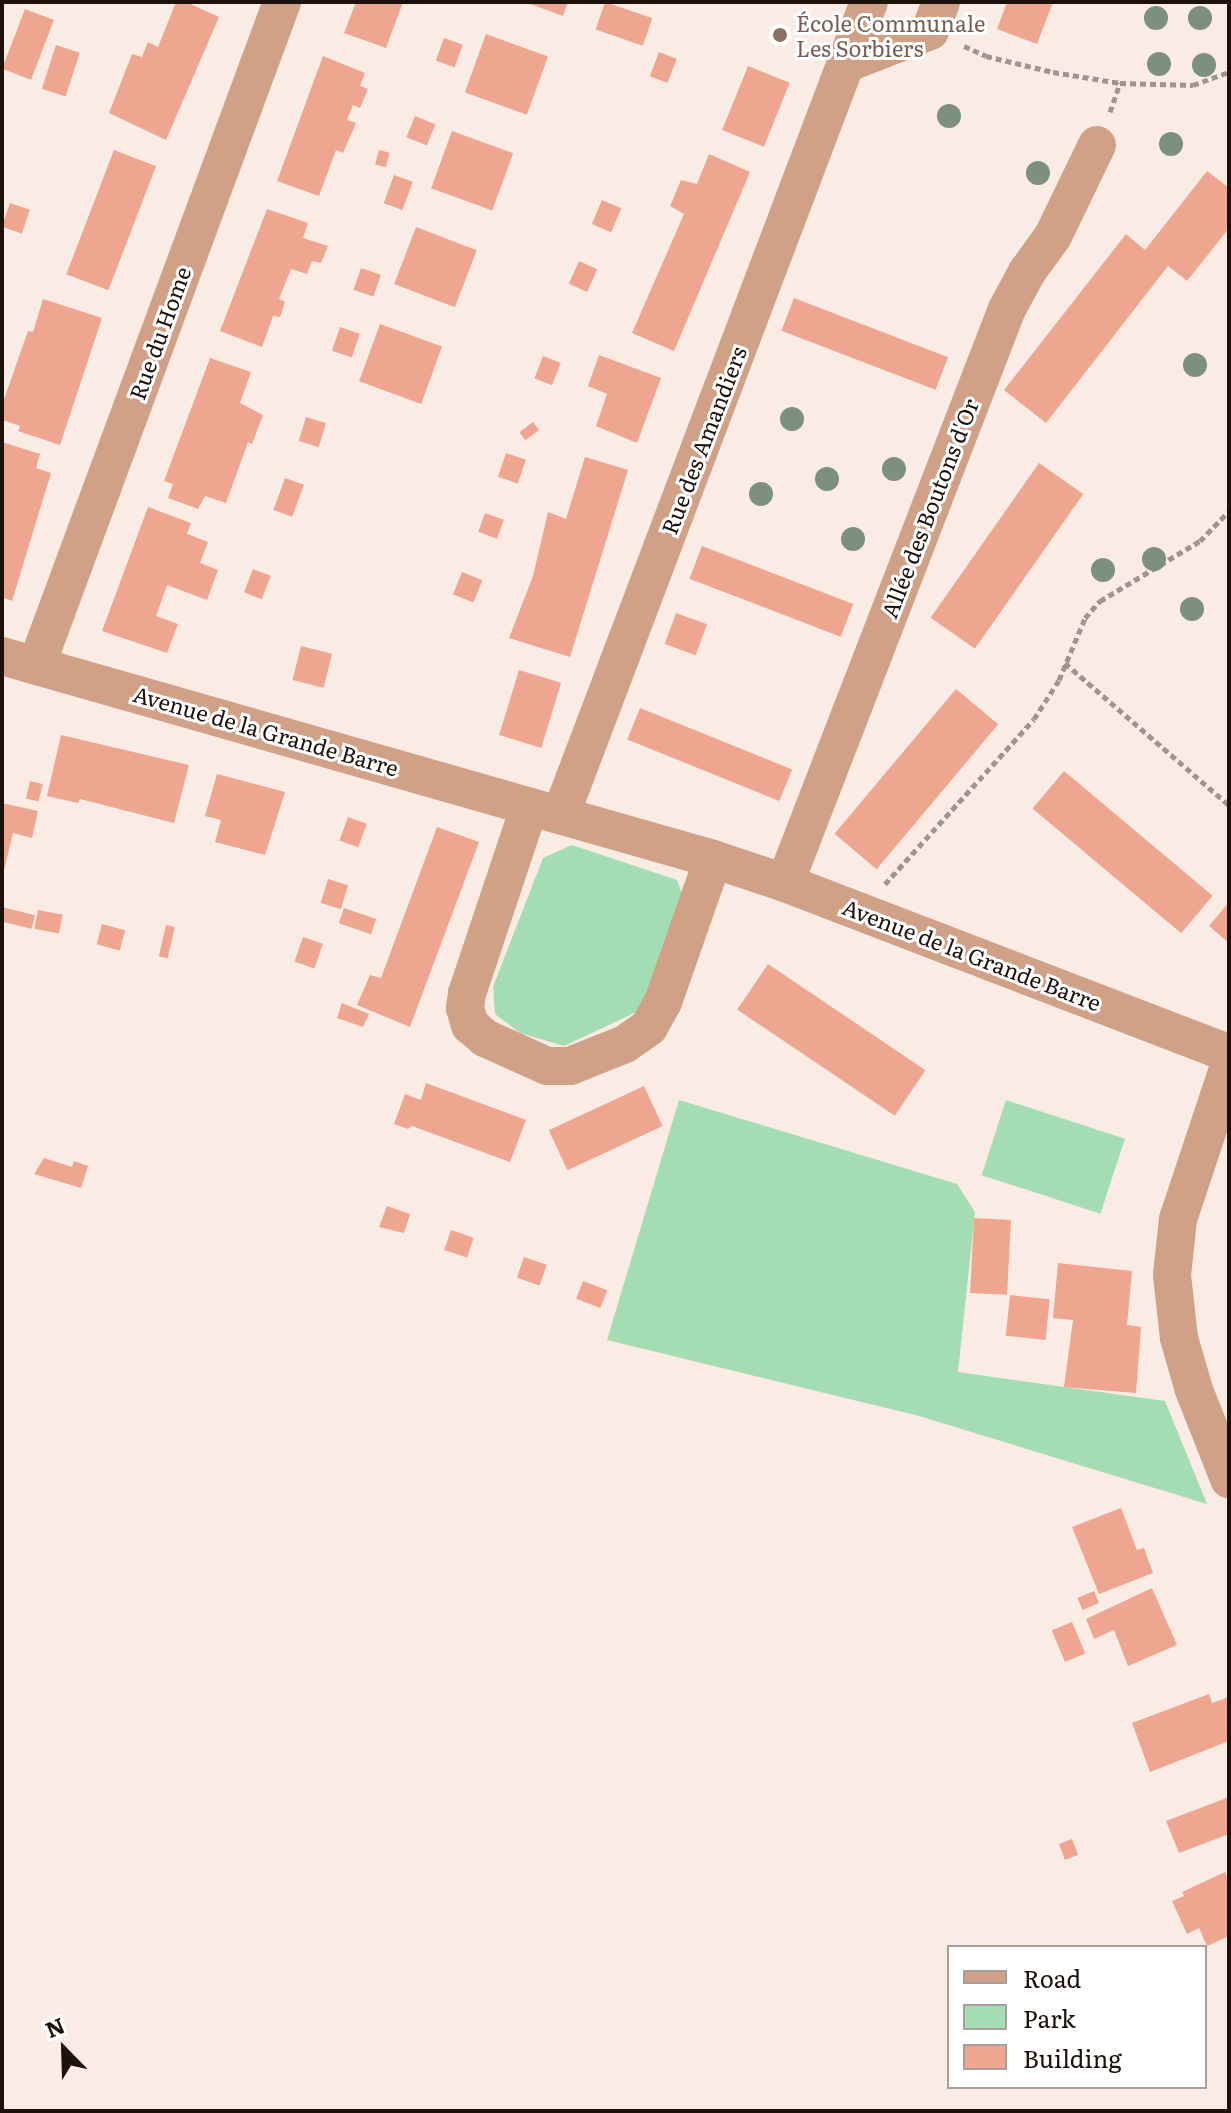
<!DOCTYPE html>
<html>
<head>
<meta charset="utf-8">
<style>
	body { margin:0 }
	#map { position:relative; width:1231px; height:2113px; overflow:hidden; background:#faebe5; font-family:Literata,serif }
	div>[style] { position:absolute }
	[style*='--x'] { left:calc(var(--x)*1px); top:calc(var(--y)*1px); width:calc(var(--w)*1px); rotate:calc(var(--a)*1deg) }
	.green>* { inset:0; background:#a4ddb4; transform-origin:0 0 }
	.building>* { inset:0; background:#eea691; transform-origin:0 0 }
	.path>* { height:5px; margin-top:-2.5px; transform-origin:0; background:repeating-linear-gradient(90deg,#a1948e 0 6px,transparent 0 10px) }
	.minor>* { height:38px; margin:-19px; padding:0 19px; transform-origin:19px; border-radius:19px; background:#d0a186 }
	.trees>* { width:24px; height:24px; margin:-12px; border-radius:50%; background:#7d907d }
	.dots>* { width:22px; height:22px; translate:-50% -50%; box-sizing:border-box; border:4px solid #fff; border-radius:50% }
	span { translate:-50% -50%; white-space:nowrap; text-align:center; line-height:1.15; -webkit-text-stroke:6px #fff; paint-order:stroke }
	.education-label { font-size:22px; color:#785e54 }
	.left { translate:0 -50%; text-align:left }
	.street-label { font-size:22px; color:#1d110c }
	.frame { position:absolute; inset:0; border:4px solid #1d110c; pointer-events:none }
	.legend { position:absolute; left:947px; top:1945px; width:260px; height:144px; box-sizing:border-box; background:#fff; border:2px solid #a5a09e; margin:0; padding:10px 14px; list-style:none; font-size:24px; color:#1d110c }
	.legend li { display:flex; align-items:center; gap:16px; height:40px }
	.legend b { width:40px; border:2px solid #a5a09e }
	.north { position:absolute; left:24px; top:2009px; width:80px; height:80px; -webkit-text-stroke:6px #fff; paint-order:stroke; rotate:337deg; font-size:22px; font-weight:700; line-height:32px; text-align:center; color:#1d110c }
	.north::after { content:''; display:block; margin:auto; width:28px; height:36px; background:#1d110c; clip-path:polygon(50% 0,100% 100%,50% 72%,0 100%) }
</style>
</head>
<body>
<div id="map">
	<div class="green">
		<div style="clip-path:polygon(572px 845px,677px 880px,685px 902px,643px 1009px,564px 1046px,520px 1033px,495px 1014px,493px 987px,543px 858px)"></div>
		<div style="clip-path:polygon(679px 1100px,957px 1184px,975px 1212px,958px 1372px,1165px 1401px,1207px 1504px,919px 1416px,607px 1340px)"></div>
		<div style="left:1006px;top:1100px;width:125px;height:79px;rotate:18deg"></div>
	</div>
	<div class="building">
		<div style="clip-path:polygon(176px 2px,186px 2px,219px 17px,166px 140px,109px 113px,132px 54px,142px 57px,148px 42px,158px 47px)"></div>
		<div style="clip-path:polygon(356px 2px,403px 2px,386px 48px,344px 33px)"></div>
		<div style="clip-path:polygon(525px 2px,568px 2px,563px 16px)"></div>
		<div style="left:605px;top:2px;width:50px;height:29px;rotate:19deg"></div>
		<div style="clip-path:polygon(1007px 2px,1053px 2px,1037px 44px,997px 29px)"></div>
		<div style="left:25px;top:9px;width:31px;height:64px;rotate:21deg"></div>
		<div style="left:486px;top:34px;width:66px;height:62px;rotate:20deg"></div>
		<div style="left:444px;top:38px;width:20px;height:24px;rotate:20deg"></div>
		<div style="left:56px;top:45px;width:25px;height:46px;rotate:18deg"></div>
		<div style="left:659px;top:52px;width:19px;height:26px;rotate:21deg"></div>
		<div style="clip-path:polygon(323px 56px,365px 73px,360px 86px,368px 89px,360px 108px,353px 105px,347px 120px,356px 123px,343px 153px,336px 150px,319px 196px,277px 181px)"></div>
		<div style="left:748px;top:66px;width:45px;height:69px;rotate:22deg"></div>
		<div style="left:415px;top:116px;width:22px;height:23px;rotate:22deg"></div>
		<div style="left:452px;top:131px;width:65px;height:61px;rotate:20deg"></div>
		<div style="left:114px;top:150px;width:45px;height:133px;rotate:21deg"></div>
		<div style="left:379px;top:150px;width:11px;height:15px;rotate:15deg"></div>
		<div style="clip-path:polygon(709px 154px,750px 172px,674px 351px,632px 333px,684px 214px,670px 206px,681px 180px,697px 184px)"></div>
		<div style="clip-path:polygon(1207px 171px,1229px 188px,1229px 228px,1187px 281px,1168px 266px,1046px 423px,1004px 390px,1126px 234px,1145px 250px)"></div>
		<div style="left:394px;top:175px;width:20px;height:30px;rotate:20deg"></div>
		<div style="left:602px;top:200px;width:21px;height:26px;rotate:23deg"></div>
		<div style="left:10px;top:203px;width:21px;height:25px;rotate:19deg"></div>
		<div style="clip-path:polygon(267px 209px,308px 223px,303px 238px,328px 246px,321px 263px,312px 261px,307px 274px,291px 269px,279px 299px,285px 302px,280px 317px,273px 316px,262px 347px,220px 331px)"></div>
		<div style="left:416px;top:227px;width:65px;height:61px;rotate:21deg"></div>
		<div style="left:579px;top:261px;width:20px;height:25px;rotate:24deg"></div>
		<div style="left:361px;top:268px;width:21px;height:23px;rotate:19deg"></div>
		<div style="left:794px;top:298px;width:165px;height:35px;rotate:21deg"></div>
		<div style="clip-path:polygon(43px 299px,102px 318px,60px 445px,18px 431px,20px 426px,2px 420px,2px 405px,28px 331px,33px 332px)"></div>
		<div style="left:380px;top:324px;width:66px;height:61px;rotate:20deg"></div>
		<div style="left:340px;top:327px;width:21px;height:25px;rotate:19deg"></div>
		<div style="clip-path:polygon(599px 355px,661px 378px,637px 443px,596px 426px,607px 394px,588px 386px)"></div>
		<div style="left:543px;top:356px;width:19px;height:24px;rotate:21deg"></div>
		<div style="clip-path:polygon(210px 358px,251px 372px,240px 403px,263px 415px,252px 444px,248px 442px,226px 503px,205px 496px,198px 509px,168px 498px,173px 484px,164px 481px)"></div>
		<div style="left:306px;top:417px;width:21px;height:25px;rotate:17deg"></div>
		<div style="left:533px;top:422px;width:10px;height:17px;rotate:53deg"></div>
		<div style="clip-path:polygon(2px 442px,40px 454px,36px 468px,51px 473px,12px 601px,2px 597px)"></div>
		<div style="left:506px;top:453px;width:21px;height:25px;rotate:19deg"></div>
		<div style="clip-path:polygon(585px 457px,628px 470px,570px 657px,509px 638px,533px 576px,548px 512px,566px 519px)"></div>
		<div style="left:1039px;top:463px;width:54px;height:189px;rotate:35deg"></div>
		<div style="left:285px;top:478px;width:20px;height:34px;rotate:20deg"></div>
		<div style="clip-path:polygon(148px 507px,191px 523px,187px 534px,208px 542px,200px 563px,218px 570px,207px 600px,167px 585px,156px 616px,178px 624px,167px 653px,102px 631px)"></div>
		<div style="left:485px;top:513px;width:20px;height:20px;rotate:20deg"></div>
		<div style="left:702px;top:546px;width:162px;height:35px;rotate:21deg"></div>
		<div style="left:253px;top:569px;width:19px;height:25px;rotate:21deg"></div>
		<div style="left:462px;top:572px;width:22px;height:24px;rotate:22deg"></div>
		<div style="left:676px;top:613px;width:33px;height:33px;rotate:20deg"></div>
		<div style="left:301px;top:646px;width:32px;height:35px;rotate:14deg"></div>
		<div style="left:519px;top:670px;width:44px;height:68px;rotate:17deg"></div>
		<div style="left:956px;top:689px;width:55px;height:189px;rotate:40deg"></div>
		<div style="left:640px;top:708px;width:164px;height:34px;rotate:22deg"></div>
		<div style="clip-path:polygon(61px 735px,189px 765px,174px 823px,80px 799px,78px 803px,47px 796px)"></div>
		<div style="left:1064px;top:771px;width:194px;height:49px;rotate:40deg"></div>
		<div style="clip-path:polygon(217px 774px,285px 792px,265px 855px,215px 842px,221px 820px,205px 816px)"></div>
		<div style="left:30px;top:781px;width:13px;height:18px;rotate:13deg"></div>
		<div style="clip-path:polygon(2px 803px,38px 811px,32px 838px,13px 833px,3px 874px)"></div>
		<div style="left:348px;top:817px;width:20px;height:25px;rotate:20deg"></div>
		<div style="clip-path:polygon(437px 827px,479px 842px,410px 1027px,357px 1005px,370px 975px,381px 978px)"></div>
		<div style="left:328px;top:879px;width:21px;height:25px;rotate:17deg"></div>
		<div style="clip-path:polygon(1229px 902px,1229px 943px,1209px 926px)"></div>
		<div style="left:2px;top:907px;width:34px;height:14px;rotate:14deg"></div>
		<div style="left:344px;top:908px;width:34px;height:16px;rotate:19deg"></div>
		<div style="left:38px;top:910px;width:25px;height:19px;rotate:11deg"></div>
		<div style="left:102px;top:924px;width:24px;height:21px;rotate:15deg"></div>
		<div style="left:166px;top:925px;width:9px;height:32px;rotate:13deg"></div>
		<div style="left:303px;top:937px;width:21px;height:26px;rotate:19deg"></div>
		<div style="left:768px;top:964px;width:190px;height:55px;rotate:34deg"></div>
		<div style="clip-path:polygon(342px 1003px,369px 1014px,363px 1027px,337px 1018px)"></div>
		<div style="clip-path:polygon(426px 1083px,526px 1120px,510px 1162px,412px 1126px,408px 1129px,394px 1124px,405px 1094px,421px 1100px)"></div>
		<div style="left:644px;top:1086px;width:44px;height:105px;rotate:65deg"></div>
		<div style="clip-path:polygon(44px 1158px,72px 1167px,74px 1161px,88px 1166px,81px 1188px,34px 1174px)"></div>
		<div style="clip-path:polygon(387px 1206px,410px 1214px,404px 1233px,379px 1227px)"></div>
		<div style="left:974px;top:1218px;width:37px;height:75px;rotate:3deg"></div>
		<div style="left:451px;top:1230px;width:24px;height:21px;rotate:19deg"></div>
		<div style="left:524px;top:1257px;width:24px;height:22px;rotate:19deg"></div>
		<div style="clip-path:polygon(1058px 1263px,1132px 1271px,1127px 1325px,1141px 1327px,1136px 1393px,1064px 1387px,1073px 1320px,1053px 1318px)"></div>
		<div style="left:583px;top:1281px;width:26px;height:19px;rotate:21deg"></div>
		<div style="left:1010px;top:1295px;width:40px;height:41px;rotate:6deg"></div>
		<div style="clip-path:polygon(1121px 1508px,1137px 1550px,1144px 1548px,1153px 1573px,1099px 1594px,1072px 1527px)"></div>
		<div style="clip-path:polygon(1152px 1588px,1177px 1645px,1128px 1666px,1114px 1630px,1094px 1639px,1086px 1619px)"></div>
		<div style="left:1094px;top:1591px;width:13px;height:18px;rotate:67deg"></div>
		<div style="left:1072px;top:1622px;width:34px;height:22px;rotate:67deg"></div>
		<div style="clip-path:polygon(1209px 1694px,1212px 1703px,1229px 1697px,1229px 1741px,1150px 1772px,1132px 1723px)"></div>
		<div style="clip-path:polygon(1229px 1797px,1229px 1834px,1179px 1853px,1166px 1821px)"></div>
		<div style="left:1072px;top:1839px;width:17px;height:14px;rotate:69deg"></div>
		<div style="clip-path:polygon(1225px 1872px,1229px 1882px,1229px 1936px,1207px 1946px,1199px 1928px,1187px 1934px,1172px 1901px,1184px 1896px,1182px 1892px)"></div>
	</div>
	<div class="path">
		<div style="--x:964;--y:46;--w:24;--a:24"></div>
		<div style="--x:986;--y:56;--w:69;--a:13.4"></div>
		<div style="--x:1053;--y:72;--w:68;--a:9.3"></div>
		<div style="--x:1120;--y:83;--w:73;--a:1.6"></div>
		<div style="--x:1193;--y:85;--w:38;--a:-20"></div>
		<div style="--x:1110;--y:112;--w:31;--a:-71"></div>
		<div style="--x:1065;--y:663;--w:217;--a:40.9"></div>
		<div style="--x:885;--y:884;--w:222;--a:-47.9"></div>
		<div style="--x:1034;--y:719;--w:46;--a:-57.3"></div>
		<div style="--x:1059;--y:680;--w:67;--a:-67.2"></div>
		<div style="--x:1085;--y:618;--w:23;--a:-49"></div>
		<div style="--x:1100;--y:601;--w:117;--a:-31"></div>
		<div style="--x:1200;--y:541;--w:42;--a:-46"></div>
	</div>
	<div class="minor">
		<div style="--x:845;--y:64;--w:91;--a:-21.2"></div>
		<div style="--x:930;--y:31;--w:31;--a:-69"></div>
		<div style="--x:2;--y:656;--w:739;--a:15.93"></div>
		<div style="--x:713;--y:859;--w:76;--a:18.4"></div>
		<div style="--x:785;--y:883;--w:475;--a:21"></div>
		<div style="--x:37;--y:664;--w:706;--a:-69.69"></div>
		<div style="--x:529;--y:808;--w:195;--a:108.5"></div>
		<div style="--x:467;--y:993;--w:15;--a:98"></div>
		<div style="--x:465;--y:1008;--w:18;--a:74"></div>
		<div style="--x:470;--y:1025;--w:20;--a:41"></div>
		<div style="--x:485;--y:1038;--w:68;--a:24.3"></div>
		<div style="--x:547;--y:1066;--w:23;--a:0"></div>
		<div style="--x:570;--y:1066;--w:59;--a:-21.8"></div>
		<div style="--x:625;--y:1044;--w:29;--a:-35"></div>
		<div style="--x:649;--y:1027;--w:29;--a:-61"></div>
		<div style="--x:663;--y:1002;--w:151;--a:-70.7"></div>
		<div style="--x:561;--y:814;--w:868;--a:-69.23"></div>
		<div style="--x:785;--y:883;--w:615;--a:-68.86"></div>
		<div style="--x:1007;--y:309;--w:42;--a:-61.6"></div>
		<div style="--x:1027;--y:272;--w:44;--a:-54.2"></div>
		<div style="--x:1053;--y:236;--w:101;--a:-64.2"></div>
		<div style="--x:1229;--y:1066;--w:161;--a:108.4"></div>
		<div style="--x:1178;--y:1219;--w:56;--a:96.1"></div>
		<div style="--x:1172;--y:1275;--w:63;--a:83.7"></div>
		<div style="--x:1179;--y:1338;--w:54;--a:73.9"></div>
		<div style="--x:1194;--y:1390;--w:96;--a:68.5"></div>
	</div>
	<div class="trees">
		<div style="left:1156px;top:18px"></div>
		<div style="left:1200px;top:18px"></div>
		<div style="left:1159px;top:64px"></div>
		<div style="left:1204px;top:65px"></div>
		<div style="left:949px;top:116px"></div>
		<div style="left:1171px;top:144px"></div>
		<div style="left:1038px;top:173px"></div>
		<div style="left:1195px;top:365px"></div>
		<div style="left:792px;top:419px"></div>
		<div style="left:894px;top:469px"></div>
		<div style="left:827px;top:479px"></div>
		<div style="left:761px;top:494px"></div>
		<div style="left:853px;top:539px"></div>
		<div style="left:1154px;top:559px"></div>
		<div style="left:1103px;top:570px"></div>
		<div style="left:1192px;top:609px"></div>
	</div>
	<div class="dots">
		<div style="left:780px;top:35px;background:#8d6e63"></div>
	</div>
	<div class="education-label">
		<span class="left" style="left:796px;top:35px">École Communale<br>Les Sorbiers</span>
	</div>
	<div class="street-label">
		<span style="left:159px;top:333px;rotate:-70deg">Rue du Home</span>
		<span style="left:703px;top:440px;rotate:-69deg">Rue des Amandiers</span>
		<span style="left:929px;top:508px;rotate:-69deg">Allée des Boutons d'Or</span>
		<span style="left:266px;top:730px;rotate:16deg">Avenue de la Grande Barre</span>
		<span style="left:972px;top:954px;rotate:21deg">Avenue de la Grande Barre</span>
	</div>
	<div class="frame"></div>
	<ul class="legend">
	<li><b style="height:10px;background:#d0a186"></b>Road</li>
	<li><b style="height:22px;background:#a4ddb4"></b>Park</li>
	<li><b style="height:22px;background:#eea691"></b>Building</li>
	</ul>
	<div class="north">N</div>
</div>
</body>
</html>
